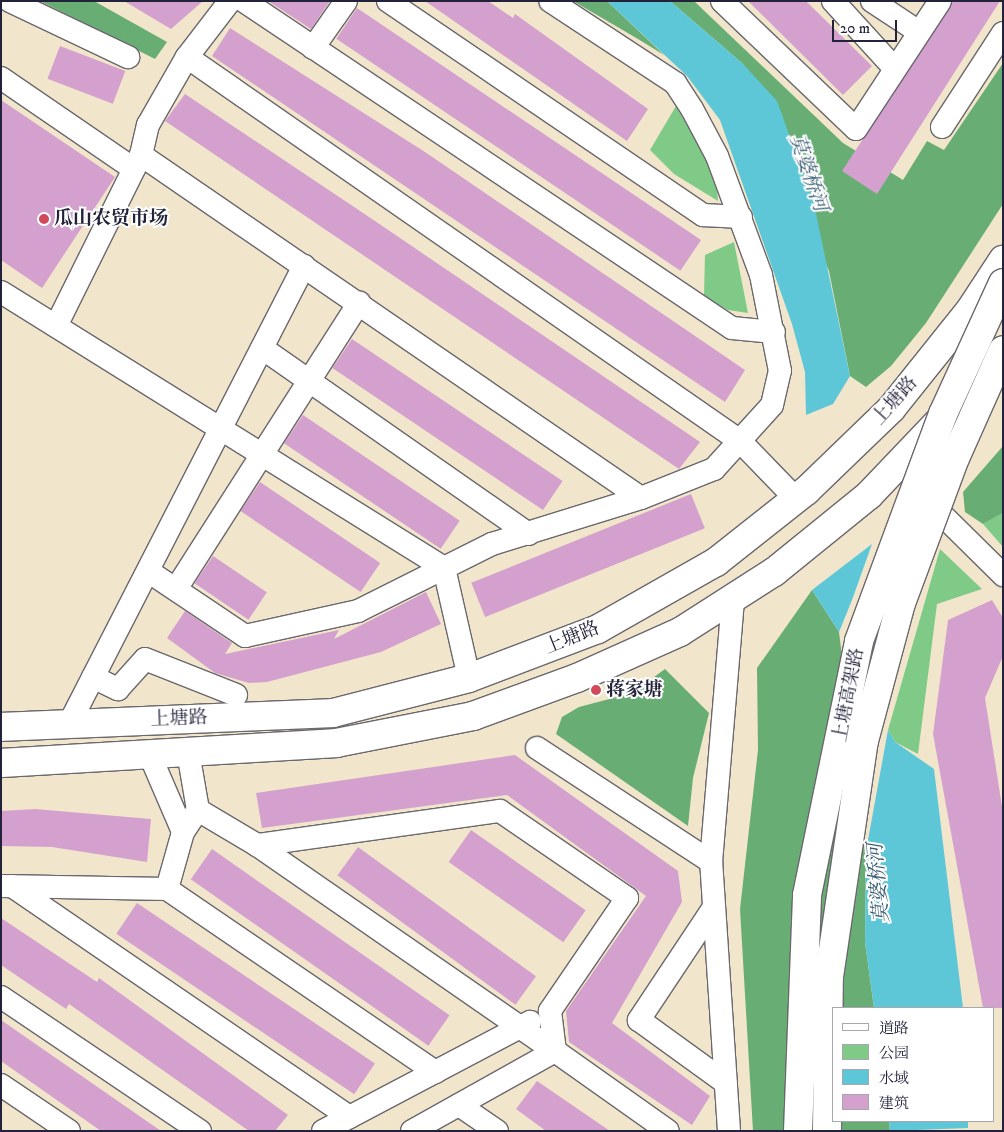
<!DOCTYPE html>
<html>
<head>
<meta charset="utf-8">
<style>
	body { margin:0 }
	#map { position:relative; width:1004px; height:1132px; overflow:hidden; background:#f1e6cb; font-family:"IM FELL DW Pica","Noto Serif SC",serif }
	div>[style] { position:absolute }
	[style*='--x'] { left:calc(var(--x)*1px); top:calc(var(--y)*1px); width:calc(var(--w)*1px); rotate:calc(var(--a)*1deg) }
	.green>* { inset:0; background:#80ca88 }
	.forest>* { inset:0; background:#68ae74 }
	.water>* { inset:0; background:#5dc7d8 }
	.building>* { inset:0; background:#d4a1ce; transform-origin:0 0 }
	.roads { filter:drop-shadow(1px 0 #6a676d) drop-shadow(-1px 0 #6a676d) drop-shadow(0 1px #6a676d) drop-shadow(0 -1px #6a676d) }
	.minor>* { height:22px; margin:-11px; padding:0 11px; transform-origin:11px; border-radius:11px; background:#fff }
	.major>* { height:28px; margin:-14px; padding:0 14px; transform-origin:14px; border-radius:14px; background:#fff }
	.bridges { filter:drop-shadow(1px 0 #6a676d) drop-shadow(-1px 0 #6a676d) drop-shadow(0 1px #6a676d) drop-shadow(0 -1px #6a676d) }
	.highway-bridge>* { height:28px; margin:-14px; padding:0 14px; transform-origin:14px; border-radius:14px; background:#fff }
	.dots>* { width:14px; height:14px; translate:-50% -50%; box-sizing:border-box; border:2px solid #fff; border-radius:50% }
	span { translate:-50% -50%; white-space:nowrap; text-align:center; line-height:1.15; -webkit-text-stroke:4px #fff; paint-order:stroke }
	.poi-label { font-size:19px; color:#22223b; font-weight:700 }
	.left { translate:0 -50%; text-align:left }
	.street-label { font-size:19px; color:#22223b }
	.water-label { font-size:20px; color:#375c72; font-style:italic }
	.frame { position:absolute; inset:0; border:2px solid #22223b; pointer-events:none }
	.legend { position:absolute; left:832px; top:1007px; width:162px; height:115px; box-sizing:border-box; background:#fff; border:1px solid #a7a7b1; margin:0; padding:6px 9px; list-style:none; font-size:15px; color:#22223b }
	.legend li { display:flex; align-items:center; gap:10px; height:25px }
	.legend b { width:25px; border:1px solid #a7a7b1 }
	.scale { position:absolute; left:832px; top:20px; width:65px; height:22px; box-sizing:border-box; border:2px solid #22223b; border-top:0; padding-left:6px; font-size:15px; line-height:18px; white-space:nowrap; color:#22223b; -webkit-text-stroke:4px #fff; paint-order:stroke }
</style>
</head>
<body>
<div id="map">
	<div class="green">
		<div style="clip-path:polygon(676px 106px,716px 176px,718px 201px,674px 174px,650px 150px)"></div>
		<div style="clip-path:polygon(734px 242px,748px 313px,728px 310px,704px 296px,705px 255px)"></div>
		<div style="clip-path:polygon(1003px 513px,1003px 547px,983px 524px)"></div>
		<div style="clip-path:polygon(940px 549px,982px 589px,937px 604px,918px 754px,895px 742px,888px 730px)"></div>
	</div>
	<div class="forest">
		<div style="clip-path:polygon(40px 1px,94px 1px,167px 42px,155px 59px)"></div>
		<div style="clip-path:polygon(573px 1px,607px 1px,664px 55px,638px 39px)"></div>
		<div style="clip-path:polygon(670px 1px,694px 1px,843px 143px,903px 180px,927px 141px,944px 150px,1003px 63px,1003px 204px,926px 323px,891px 366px,866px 387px,850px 376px,829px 271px,743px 64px)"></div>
		<div style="clip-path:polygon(1003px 446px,1003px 513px,983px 524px,965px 512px,963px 492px)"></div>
		<div style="clip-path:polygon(812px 590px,839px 632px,866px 851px,865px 942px,874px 1008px,833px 1008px,833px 1121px,889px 1121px,890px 1131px,753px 1131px,740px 909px,758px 750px,757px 668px)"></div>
		<div style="clip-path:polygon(665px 669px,709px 713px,693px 778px,688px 826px,556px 734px,562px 717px,579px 707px,632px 693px)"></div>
	</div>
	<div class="water">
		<div style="clip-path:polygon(607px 1px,670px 1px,743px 64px,777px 101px,814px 204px,850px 376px,833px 404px,806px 415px,805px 372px,792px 324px,720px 120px,687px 76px)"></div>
		<div style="clip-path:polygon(872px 544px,852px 600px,839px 632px,812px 590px)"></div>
		<div style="clip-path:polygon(888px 730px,895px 742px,934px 769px,963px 1008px,874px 1008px,865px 942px,866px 851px)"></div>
		<div style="clip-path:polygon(889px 1121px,968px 1121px,968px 1128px,890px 1131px)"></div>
	</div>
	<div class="building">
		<div style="clip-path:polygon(124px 1px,203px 1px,171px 29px)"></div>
		<div style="clip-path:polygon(268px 1px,330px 1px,311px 29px)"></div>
		<div style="clip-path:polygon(425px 1px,488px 1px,513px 18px,515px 14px,648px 109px,627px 141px)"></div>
		<div style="clip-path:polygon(748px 1px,806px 1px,872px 66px,843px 95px)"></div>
		<div style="clip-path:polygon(953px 1px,1000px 1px,877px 194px,842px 171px)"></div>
		<div style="left:357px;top:8px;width:415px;height:37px;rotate:34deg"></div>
		<div style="clip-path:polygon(230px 28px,425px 152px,745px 370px,725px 402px,212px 56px)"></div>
		<div style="left:60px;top:46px;width:70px;height:35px;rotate:21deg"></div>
		<div style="clip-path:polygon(185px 94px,375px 221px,700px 442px,679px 469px,165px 121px)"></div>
		<div style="clip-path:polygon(1px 100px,115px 177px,42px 288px,1px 260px)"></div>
		<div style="left:352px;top:339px;width:254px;height:35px;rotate:34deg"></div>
		<div style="left:303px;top:415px;width:189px;height:34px;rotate:34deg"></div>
		<div style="left:260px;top:482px;width:145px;height:35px;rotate:34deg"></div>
		<div style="left:691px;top:494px;width:37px;height:237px;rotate:68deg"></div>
		<div style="left:213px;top:556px;width:65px;height:33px;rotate:34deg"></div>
		<div style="clip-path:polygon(426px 592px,441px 624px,381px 652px,267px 682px,249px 683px,215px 673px,167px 638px,185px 611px,232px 643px,225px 654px,339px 630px,334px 639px)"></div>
		<div style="clip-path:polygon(992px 600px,1003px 618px,1003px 656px,985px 698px,1003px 813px,1003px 1008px,983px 1008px,933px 734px,948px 620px)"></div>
		<div style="clip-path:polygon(515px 755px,678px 871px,682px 902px,612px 1023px,710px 1096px,692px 1125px,569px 1042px,566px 1011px,646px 896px,507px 795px,262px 828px,256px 793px)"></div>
		<div style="clip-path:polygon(35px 809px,151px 819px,147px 862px,52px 847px,1px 846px,1px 811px)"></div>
		<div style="left:471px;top:830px;width:140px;height:39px;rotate:35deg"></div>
		<div style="left:358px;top:847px;width:220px;height:35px;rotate:36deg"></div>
		<div style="left:212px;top:849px;width:290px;height:37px;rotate:35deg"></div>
		<div style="left:137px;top:903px;width:287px;height:37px;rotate:34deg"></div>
		<div style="clip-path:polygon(1px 918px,97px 982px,99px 978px,288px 1115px,275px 1131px,249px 1131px,69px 1004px,66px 1009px,1px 965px)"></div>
		<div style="clip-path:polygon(1px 1020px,161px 1131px,101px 1131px,1px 1061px)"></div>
		<div style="clip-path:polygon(537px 1081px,610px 1131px,546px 1131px,516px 1109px)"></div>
	</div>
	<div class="roads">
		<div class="minor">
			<div style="--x:10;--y:1;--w:131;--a:25.4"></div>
			<div style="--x:244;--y:1;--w:587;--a:33.83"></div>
			<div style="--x:732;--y:328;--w:42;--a:5.4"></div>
			<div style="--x:388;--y:1;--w:381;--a:34.2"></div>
			<div style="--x:703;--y:215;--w:38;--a:3"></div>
			<div style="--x:722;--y:1;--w:185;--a:43.7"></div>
			<div style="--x:856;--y:129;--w:153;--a:-56.7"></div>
			<div style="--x:833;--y:1;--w:92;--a:47.6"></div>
			<div style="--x:872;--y:1;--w:56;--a:33.4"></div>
			<div style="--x:313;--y:48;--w:57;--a:-54.9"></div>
			<div style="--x:187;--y:57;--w:673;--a:34.78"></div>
			<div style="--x:740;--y:441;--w:81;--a:46"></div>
			<div style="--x:1;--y:78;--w:161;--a:34.4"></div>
			<div style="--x:942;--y:127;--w:112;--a:-57"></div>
			<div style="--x:141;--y:155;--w:606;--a:34.45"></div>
			<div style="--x:1;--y:292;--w:522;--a:31.92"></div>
			<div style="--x:444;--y:568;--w:113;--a:77.2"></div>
			<div style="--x:56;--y:326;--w:191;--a:-63.6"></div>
			<div style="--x:141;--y:155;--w:31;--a:-77"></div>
			<div style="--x:148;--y:125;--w:78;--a:-60.2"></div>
			<div style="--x:187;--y:57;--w:71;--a:-52.5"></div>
			<div style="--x:262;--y:348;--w:325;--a:34.9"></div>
			<div style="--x:925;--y:498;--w:110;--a:44.6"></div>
			<div style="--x:148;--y:571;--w:117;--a:33.8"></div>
			<div style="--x:245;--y:636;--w:116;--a:-12.5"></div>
			<div style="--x:358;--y:611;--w:150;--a:-26.6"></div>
			<div style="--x:492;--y:544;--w:156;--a:-17.2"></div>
			<div style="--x:641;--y:498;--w:79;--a:-21.7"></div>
			<div style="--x:714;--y:469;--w:86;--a:-47.8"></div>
			<div style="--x:772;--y:405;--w:35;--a:-77"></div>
			<div style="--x:780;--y:371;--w:98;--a:-101.2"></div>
			<div style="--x:761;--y:275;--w:127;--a:-110.3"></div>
			<div style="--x:717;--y:156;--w:53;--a:-118"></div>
			<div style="--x:692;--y:109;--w:31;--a:-123"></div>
			<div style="--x:675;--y:83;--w:149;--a:-146.7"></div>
			<div style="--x:176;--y:589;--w:340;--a:-57.4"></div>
			<div style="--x:93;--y:677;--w:28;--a:26"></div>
			<div style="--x:118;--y:689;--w:40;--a:-48"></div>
			<div style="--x:145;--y:659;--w:98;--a:21.6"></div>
			<div style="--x:69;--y:724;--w:515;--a:-62.84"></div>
			<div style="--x:537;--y:748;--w:208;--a:33.2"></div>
			<div style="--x:188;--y:752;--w:59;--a:80.2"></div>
			<div style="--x:149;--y:753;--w:86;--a:66.7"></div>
			<div style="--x:257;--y:845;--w:362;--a:34.7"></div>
			<div style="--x:1;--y:886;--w:166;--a:1"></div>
			<div style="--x:167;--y:889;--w:59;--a:-74.3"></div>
			<div style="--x:183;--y:832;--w:27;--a:-56"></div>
			<div style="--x:198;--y:810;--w:69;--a:30.7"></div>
			<div style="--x:257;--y:845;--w:245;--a:-8"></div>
			<div style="--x:500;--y:811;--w:154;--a:34.4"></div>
			<div style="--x:627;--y:898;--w:137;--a:124.3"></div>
			<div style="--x:550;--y:1011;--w:40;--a:82.9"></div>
			<div style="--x:12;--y:886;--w:409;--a:34.4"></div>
			<div style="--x:167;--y:889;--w:325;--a:34.3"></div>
			<div style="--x:714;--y:907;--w:136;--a:123.6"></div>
			<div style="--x:639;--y:1020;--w:107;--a:35.9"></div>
			<div style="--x:1;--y:997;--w:240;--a:34"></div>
			<div style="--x:1;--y:1085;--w:82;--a:34.1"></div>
			<div style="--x:459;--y:1105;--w:46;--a:34.4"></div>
			<div style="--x:323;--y:1131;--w:234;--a:-27.8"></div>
			<div style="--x:412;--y:1131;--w:164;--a:-29.2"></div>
			<div style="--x:555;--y:1051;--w:138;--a:35.3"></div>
			<div style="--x:729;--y:1131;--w:270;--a:-93.8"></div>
			<div style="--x:711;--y:862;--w:265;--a:-85.2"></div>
		</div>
		<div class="major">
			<div style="--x:1;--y:727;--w:332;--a:-2.4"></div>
			<div style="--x:333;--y:713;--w:140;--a:-14.4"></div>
			<div style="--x:469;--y:678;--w:138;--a:-20.8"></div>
			<div style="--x:598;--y:629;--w:136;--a:-29.6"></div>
			<div style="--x:716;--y:562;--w:115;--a:-38.3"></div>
			<div style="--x:806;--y:491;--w:118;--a:-44"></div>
			<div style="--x:891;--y:409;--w:128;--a:-51.3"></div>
			<div style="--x:971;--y:309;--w:59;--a:-56.9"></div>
			<div style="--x:1;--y:763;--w:336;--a:-3.4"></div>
			<div style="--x:336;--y:743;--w:140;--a:-11.1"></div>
			<div style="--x:473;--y:716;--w:111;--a:-20.1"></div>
			<div style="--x:577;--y:678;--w:113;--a:-24.1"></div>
			<div style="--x:680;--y:632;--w:112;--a:-32.6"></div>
			<div style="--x:774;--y:572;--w:122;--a:-39"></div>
			<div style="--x:869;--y:495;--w:144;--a:-46.4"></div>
			<div style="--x:968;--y:391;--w:45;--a:-53.1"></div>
		</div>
	</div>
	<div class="bridges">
		<div class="highway-bridge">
			<div style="--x:798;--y:1131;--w:236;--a:-87.8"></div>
			<div style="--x:807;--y:895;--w:259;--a:-78.4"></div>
			<div style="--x:859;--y:641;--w:242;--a:-69.7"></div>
			<div style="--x:943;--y:414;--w:144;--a:-65.4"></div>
			<div style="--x:827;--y:1131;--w:154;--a:-89.3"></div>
			<div style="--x:829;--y:977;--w:239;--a:-81.6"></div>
			<div style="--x:864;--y:741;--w:143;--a:-75"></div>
			<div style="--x:901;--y:603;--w:155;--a:-69.6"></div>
			<div style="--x:955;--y:458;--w:118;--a:-66"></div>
		</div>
	</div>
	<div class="dots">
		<div style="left:44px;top:219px;background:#d1495b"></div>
		<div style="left:596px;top:690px;background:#d1495b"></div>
	</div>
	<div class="poi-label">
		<span class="left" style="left:54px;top:219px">瓜山农贸市场</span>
		<span class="left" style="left:606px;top:690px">蒋家塘</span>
	</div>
	<div class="street-label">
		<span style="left:895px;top:401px;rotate:-48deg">上塘路</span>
		<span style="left:572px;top:638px;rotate:-22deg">上塘路</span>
		<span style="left:849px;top:695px;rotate:-79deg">上塘高架路</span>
		<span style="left:179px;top:719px;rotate:-2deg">上塘路</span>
	</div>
	<div class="water-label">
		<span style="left:808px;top:173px;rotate:71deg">莫婆桥河</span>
		<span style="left:879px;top:883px;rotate:-95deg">莫婆桥河</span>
	</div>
	<div class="frame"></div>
	<ul class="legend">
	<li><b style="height:6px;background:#fff"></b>道路</li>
	<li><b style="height:14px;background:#80ca88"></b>公园</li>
	<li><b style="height:14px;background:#5dc7d8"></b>水域</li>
	<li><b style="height:14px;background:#d4a1ce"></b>建筑</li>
	</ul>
	<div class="scale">20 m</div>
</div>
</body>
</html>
